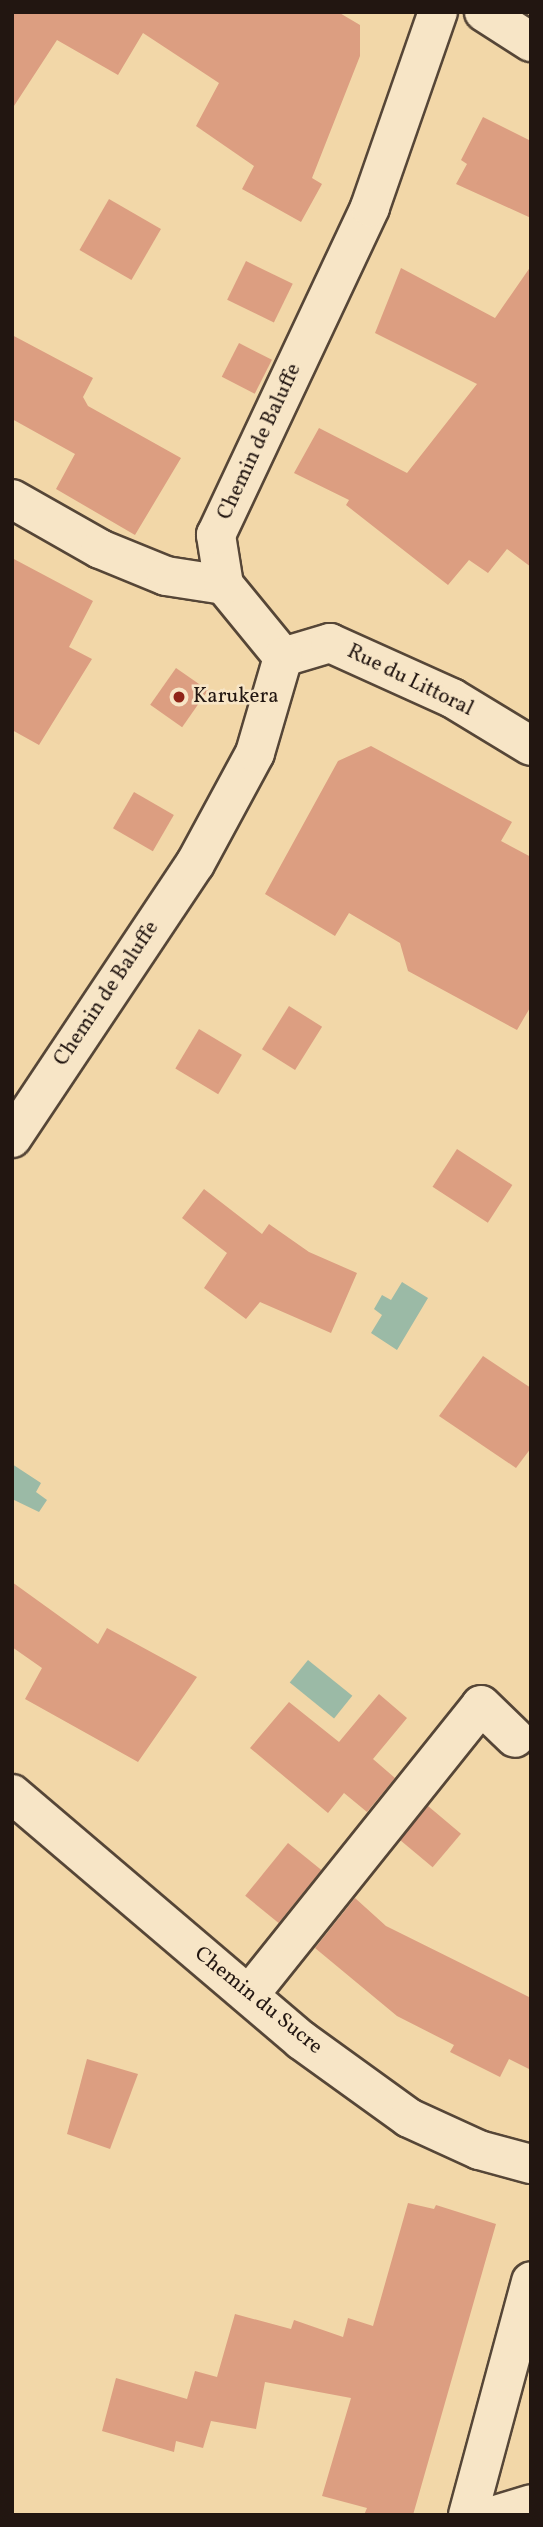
<!DOCTYPE html>
<html>
<head>
<meta charset="utf-8">
<style>
	body { margin:0 }
	#map { position:relative; width:543px; height:2527px; overflow:hidden; background:#f2d7a8; font-family:Vollkorn,serif }
	div>[style] { position:absolute }
	[style*='--x'] { left:calc(var(--x)*1px); top:calc(var(--y)*1px); width:calc(var(--w)*1px); rotate:calc(var(--a)*1deg) }
	.water>* { inset:0; background:#9bbaa6; transform-origin:0 0 }
	.building>* { inset:0; background:#dc9e81; transform-origin:0 0 }
	.roads { filter:drop-shadow(2px 0 #564637) drop-shadow(-2px 0 #564637) drop-shadow(0 2px #564637) drop-shadow(0 -2px #564637) }
	.minor>* { height:38px; margin:-19px; padding:0 19px; transform-origin:19px; border-radius:19px; background:#f7e5c6 }
	.dots>* { width:19px; height:19px; translate:-50% -50%; box-sizing:border-box; border:4px solid #f7e5c6; border-radius:50% }
	span { translate:-50% -50%; white-space:nowrap; text-align:center; line-height:1.15; -webkit-text-stroke:5px #f7e5c6; paint-order:stroke }
	.street-label { font-size:21px; color:#221611 }
	.poi-label { font-size:21px; color:#221611 }
	.left { translate:0 -50%; text-align:left }
	.frame { position:absolute; inset:0; border:14px solid #221611; pointer-events:none }
</style>
</head>
<body>
<div id="map">
	<div class="water">
		<div style="clip-path:polygon(402px 1282px,428px 1298px,397px 1350px,371px 1333px,382px 1315px,374px 1309px,382px 1295px,391px 1300px)"></div>
		<div style="clip-path:polygon(12px 1464px,41px 1483px,36px 1492px,47px 1500px,39px 1512px,12px 1499px)"></div>
		<div style="left:308px;top:1660px;width:57px;height:29px;rotate:39deg"></div>
	</div>
	<div class="building">
		<div style="clip-path:polygon(12px 12px,338px 12px,360px 25px,360px 56px,312px 178px,322px 184px,301px 222px,242px 189px,254px 166px,196px 126px,219px 83px,143px 33px,118px 75px,57px 40px,12px 109px)"></div>
		<div style="clip-path:polygon(483px 117px,531px 141px,531px 218px,456px 184px,467px 164px,461px 160px)"></div>
		<div style="left:109px;top:199px;width:60px;height:59px;rotate:30deg"></div>
		<div style="left:246px;top:261px;width:52px;height:43px;rotate:26deg"></div>
		<div style="clip-path:polygon(531px 266px,531px 567px,507px 549px,488px 573px,469px 560px,448px 585px,346px 505px,349px 500px,294px 473px,319px 428px,407px 473px,477px 384px,375px 333px,401px 268px,495px 318px)"></div>
		<div style="clip-path:polygon(12px 335px,93px 378px,83px 397px,88px 406px,181px 458px,135px 535px,56px 489px,75px 454px,12px 419px)"></div>
		<div style="left:239px;top:343px;width:37px;height:38px;rotate:27deg"></div>
		<div style="clip-path:polygon(12px 558px,93px 601px,69px 647px,92px 659px,39px 745px,12px 730px)"></div>
		<div style="left:176px;top:668px;width:39px;height:45px;rotate:35deg"></div>
		<div style="clip-path:polygon(371px 746px,512px 822px,501px 841px,531px 857px,531px 1006px,517px 1030px,408px 971px,400px 943px,349px 913px,335px 936px,265px 894px,338px 761px)"></div>
		<div style="left:134px;top:792px;width:46px;height:42px;rotate:30deg"></div>
		<div style="left:289px;top:1006px;width:39px;height:51px;rotate:32deg"></div>
		<div style="left:199px;top:1029px;width:50px;height:46px;rotate:31deg"></div>
		<div style="left:457px;top:1149px;width:66px;height:45px;rotate:33deg"></div>
		<div style="clip-path:polygon(204px 1189px,262px 1234px,269px 1224px,309px 1252px,357px 1273px,331px 1333px,260px 1302px,246px 1319px,204px 1288px,227px 1253px,182px 1218px)"></div>
		<div style="clip-path:polygon(483px 1356px,531px 1388px,531px 1448px,516px 1468px,439px 1416px)"></div>
		<div style="clip-path:polygon(12px 1582px,98px 1644px,107px 1628px,197px 1677px,138px 1762px,25px 1699px,42px 1668px,12px 1647px)"></div>
		<div style="clip-path:polygon(379px 1694px,407px 1718px,373px 1759px,395px 1778px,367px 1812px,344px 1793px,328px 1813px,250px 1748px,289px 1702px,339px 1742px)"></div>
		<div style="left:428px;top:1806px;width:43px;height:44px;rotate:40deg"></div>
		<div style="left:288px;top:1843px;width:43px;height:68px;rotate:39deg"></div>
		<div style="clip-path:polygon(355px 1898px,386px 1926px,531px 1998px,531px 2070px,509px 2059px,500px 2077px,450px 2052px,454px 2045px,397px 2016px,315px 1948px)"></div>
		<div style="clip-path:polygon(87px 2059px,138px 2074px,110px 2149px,67px 2134px)"></div>
		<div style="clip-path:polygon(408px 2203px,434px 2209px,436px 2205px,496px 2224px,413px 2515px,364px 2515px,367px 2508px,322px 2496px,351px 2398px,265px 2382px,256px 2429px,211px 2421px,203px 2448px,176px 2441px,174px 2452px,102px 2431px,116px 2378px,187px 2399px,195px 2371px,217px 2377px,235px 2314px,291px 2329px,294px 2320px,343px 2337px,348px 2318px,373px 2326px)"></div>
	</div>
	<div class="roads">
		<div class="minor">
			<div style="--x:484;--y:12;--w:56;--a:32.6"></div>
			<div style="--x:12;--y:499;--w:101;--a:29.6"></div>
			<div style="--x:100;--y:549;--w:71;--a:22.2"></div>
			<div style="--x:166;--y:576;--w:59;--a:8.8"></div>
			<div style="--x:283;--y:657;--w:93;--a:-129.3"></div>
			<div style="--x:224;--y:585;--w:51;--a:-99.1"></div>
			<div style="--x:216;--y:535;--w:362;--a:-64.8"></div>
			<div style="--x:370;--y:207;--w:207;--a:-70.8"></div>
			<div style="--x:283;--y:657;--w:49;--a:-16.6"></div>
			<div style="--x:330;--y:643;--w:134;--a:24.3"></div>
			<div style="--x:452;--y:698;--w:92;--a:31.3"></div>
			<div style="--x:12;--y:1138;--w:329;--a:-56.3"></div>
			<div style="--x:195;--y:864;--w:126;--a:-61.6"></div>
			<div style="--x:255;--y:753;--w:100;--a:-73.7"></div>
			<div style="--x:12;--y:1794;--w:380;--a:40.4"></div>
			<div style="--x:301;--y:2040;--w:133;--a:35.8"></div>
			<div style="--x:409;--y:2118;--w:77;--a:24.6"></div>
			<div style="--x:479;--y:2150;--w:54;--a:15.1"></div>
			<div style="--x:249;--y:1995;--w:371;--a:-51.3"></div>
			<div style="--x:481;--y:1705;--w:47;--a:44.1"></div>
			<div style="--x:468;--y:2515;--w:242;--a:-74.9"></div>
			<div style="--x:496;--y:2515;--w:37;--a:-17"></div>
		</div>
	</div>
	<div class="dots">
		<div style="left:179px;top:697px;background:#8f2418"></div>
	</div>
	<div class="street-label">
		<span style="left:260px;top:442px;rotate:-65deg">Chemin de Baluffe</span>
		<span style="left:410px;top:681px;rotate:26deg">Rue du Littoral</span>
		<span style="left:107px;top:994px;rotate:-56deg">Chemin de Baluffe</span>
		<span style="left:258px;top:2001px;rotate:39deg">Chemin du Sucre</span>
	</div>
	<div class="poi-label">
		<span class="left" style="left:193px;top:697px">Karukera</span>
	</div>
	<div class="frame"></div>
</div>
</body>
</html>
